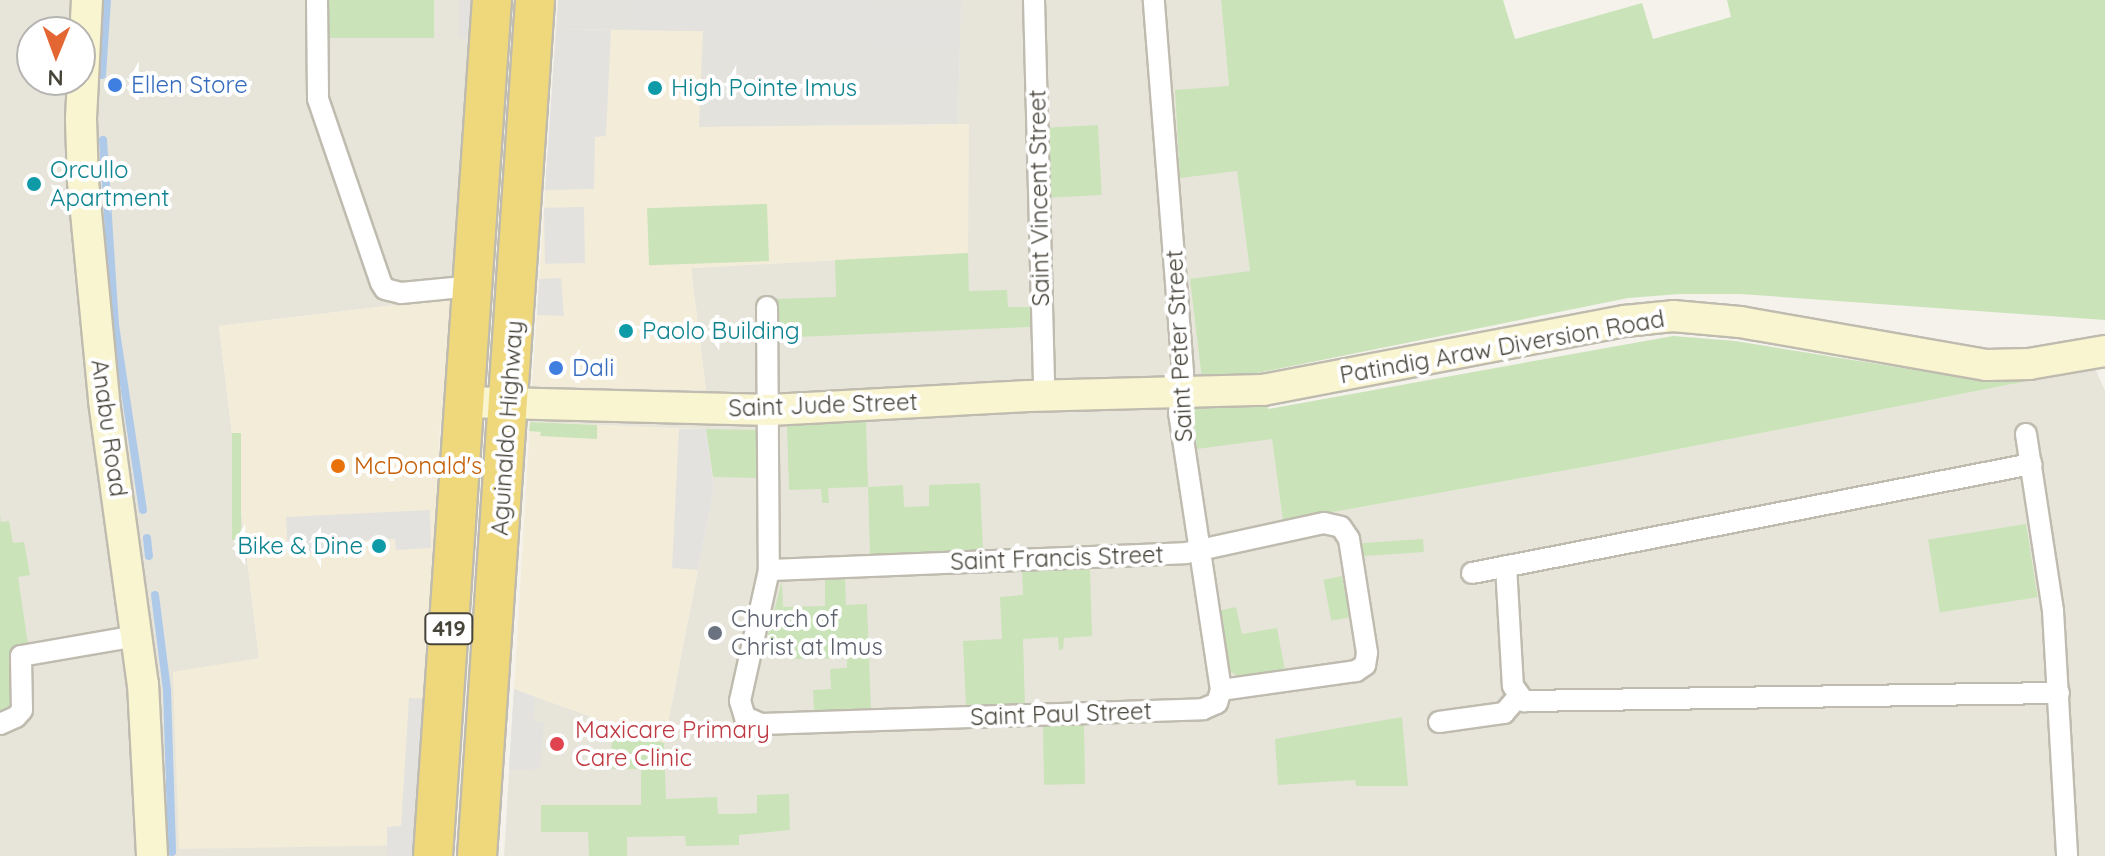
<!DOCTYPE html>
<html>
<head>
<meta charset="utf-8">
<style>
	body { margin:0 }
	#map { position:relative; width:2105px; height:856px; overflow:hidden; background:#f4f2eb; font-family:Quicksand,sans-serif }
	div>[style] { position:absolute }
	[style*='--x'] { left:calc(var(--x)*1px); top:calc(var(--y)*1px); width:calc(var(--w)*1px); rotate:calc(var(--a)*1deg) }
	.residential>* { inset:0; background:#e7e5da }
	.commercial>* { inset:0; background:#f3ecd9 }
	.industrial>* { inset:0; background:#e4e2dc }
	.green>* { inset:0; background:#cae3b9; transform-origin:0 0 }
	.parking>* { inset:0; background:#e3e2df; transform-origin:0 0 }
	.stream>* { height:8px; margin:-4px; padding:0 4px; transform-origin:4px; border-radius:4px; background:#afc9e9 }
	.roads { filter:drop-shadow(2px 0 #bfbbaf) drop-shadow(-2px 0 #bfbbaf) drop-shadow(0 2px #bfbbaf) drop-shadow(0 -2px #bfbbaf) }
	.street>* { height:20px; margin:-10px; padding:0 10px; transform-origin:10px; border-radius:10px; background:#fff }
	.secondary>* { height:30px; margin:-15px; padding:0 15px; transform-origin:15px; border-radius:15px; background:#f9f5d0 }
	.highway>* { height:38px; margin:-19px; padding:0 19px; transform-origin:19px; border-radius:19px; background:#efd87c }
	.dots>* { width:22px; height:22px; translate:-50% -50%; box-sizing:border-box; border:4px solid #fff; border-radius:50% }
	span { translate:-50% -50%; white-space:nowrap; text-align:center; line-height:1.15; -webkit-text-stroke:8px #fff; paint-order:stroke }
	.shield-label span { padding:2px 6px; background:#fff; border:2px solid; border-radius:6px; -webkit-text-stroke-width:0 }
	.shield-label { font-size:22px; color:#47443a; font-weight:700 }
	.shop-label { font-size:24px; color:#366cbe }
	.left { translate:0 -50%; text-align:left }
	.culture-label { font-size:24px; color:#0d838f }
	.right { translate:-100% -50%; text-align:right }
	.street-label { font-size:24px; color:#47443a }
	.food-label { font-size:24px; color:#c56008 }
	.worship-label { font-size:24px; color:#5b616d }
	.health-label { font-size:24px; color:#be3a42 }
	.north { position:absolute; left:16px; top:16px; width:80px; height:80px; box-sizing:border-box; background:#fff; border:2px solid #b5b4b0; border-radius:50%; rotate:181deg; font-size:22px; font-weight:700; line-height:32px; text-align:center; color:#47443a }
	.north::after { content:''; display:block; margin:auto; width:28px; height:36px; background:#e36633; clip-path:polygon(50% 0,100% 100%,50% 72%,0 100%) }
</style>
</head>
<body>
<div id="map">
	<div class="residential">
		<div style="clip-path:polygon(evenodd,0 0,474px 0,454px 298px,219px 326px,259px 659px,182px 671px,421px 845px,420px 856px,0 856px,0 0,32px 32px,80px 32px,80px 80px,32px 80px,32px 32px)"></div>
		<div style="clip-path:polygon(961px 0,1221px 0,1237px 171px,1283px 521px,1617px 461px,2095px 368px,2105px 391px,2105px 856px,504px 856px,514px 689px,664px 743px,714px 488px,706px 430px,530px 422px,532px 386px,706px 390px,691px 268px,968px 253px,968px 124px,958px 124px)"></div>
	</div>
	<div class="commercial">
		<div style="clip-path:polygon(556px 29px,704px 31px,700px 127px,969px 124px,968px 253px,691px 268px,706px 390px,532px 386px)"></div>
		<div style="clip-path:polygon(454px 298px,445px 422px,440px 423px,431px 699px,421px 845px,179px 849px,173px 672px,259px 658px,219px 326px)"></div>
		<div style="clip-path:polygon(530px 422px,706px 429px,714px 488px,664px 743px,514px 689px)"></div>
	</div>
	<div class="industrial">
		<div style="clip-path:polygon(558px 0,961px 0,958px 124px,699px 127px,703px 31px,556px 29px)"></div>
	</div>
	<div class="green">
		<div style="left:324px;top:0;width:110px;height:38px"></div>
		<div style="clip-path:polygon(1221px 0,1503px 0,1515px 39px,1642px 3px,1653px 39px,1731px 17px,1727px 0,2105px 0,2105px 320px,1740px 294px,1680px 294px,1628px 298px,1243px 376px,1202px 379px,1190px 279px,1250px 271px,1237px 171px,1180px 178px,1175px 90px,1229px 86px)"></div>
		<div style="left:1098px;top:125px;width:70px;height:53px;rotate:87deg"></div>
		<div style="left:767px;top:204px;width:57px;height:120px;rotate:88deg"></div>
		<div style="clip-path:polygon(968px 253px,969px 291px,1007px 290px,1008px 307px,1030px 307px,1030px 327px,775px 338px,774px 299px,836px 297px,835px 260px)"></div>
		<div style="clip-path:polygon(1673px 336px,1735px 341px,1990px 382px,2095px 368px,1617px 461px,1283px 521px,1272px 439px,1197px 449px,1192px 409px,1267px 405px,1268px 409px)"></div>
		<div style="clip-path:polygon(530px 422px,597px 425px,597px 439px,540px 436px,541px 432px,529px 431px)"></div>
		<div style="clip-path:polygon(866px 422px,868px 487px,903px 485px,904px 507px,929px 506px,929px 485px,980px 483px,983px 550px,870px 555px,868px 487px,828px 488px,829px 503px,822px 503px,821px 489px,789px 490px,787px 424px)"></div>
		<div style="clip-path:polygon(706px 429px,763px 430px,765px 478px,713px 477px)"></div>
		<div style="left:232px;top:433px;width:9px;height:107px"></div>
		<div style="clip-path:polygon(0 514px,1px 522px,9px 521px,13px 543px,24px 542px,30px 575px,18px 577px,28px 644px,21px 646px,11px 709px,0 713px)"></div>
		<div style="left:2026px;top:524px;width:74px;height:99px;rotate:81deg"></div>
		<div style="left:1423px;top:539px;width:13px;height:66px;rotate:86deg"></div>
		<div style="clip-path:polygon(1090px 568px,1092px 636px,1064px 638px,1063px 649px,1059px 650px,1058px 637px,1023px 639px,1025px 705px,966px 707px,963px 641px,1002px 639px,1000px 597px,1023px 595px,1022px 570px)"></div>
		<div style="left:1342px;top:576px;width:42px;height:19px;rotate:79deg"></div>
		<div style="clip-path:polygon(825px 578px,845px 578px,846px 605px,867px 604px,871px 709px,814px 711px,813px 690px,831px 689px,830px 669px,847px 668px,847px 658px,792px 659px,791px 646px,765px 647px,782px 580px,783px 607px,825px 606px)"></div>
		<div style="clip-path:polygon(1236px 607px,1242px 634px,1277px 628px,1285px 670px,1241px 678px,1228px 670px,1217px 611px)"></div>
		<div style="clip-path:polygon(1402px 717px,1408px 786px,1356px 786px,1355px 780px,1278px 785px,1275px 739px)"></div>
		<div style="clip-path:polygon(613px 725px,664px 743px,666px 799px,717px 797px,718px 814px,739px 814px,757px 813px,757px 795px,789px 794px,790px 830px,739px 835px,739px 845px,686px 846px,685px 836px,627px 837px,627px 856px,589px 856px,588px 832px,541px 832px,541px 805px,641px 805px,641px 769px,610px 769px)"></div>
		<div style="left:1084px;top:725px;width:59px;height:41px;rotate:89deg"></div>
	</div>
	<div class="parking">
		<div style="clip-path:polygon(459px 0,474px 0,471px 39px,459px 38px)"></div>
		<div style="clip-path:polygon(627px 0,961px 2px,960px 50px,710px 40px,703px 40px,703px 31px,626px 30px)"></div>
		<div style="clip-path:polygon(556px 29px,611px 30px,606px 136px,595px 137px,594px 189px,545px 190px)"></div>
		<div style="left:584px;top:207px;width:56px;height:40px;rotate:89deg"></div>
		<div style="clip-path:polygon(561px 278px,564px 316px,537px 315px,539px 279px)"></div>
		<div style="clip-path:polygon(679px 429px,706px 429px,714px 488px,698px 570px,672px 568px)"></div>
		<div style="clip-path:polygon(430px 510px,431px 548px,396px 550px,395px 539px,363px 540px,363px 551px,288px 554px,286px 517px)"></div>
		<div style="clip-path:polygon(514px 689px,535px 697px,533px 721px,544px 723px,540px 769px,509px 770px)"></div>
		<div style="clip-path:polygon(409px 698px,431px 699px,420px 856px,387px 856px,387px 827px,401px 826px)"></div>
	</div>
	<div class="stream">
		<div style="--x:102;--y:75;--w:75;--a:-86.2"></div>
		<div style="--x:103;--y:140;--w:185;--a:86.3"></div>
		<div style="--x:115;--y:325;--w:187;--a:81.4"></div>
		<div style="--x:147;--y:538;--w:18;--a:84"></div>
		<div style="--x:155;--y:595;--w:96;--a:82.8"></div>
		<div style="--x:167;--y:690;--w:162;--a:88.2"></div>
	</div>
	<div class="roads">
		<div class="street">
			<div style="--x:317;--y:0;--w:99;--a:89.4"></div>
			<div style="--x:318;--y:99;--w:194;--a:71.1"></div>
			<div style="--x:381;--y:283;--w:7;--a:56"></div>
			<div style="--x:385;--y:289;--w:16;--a:14"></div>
			<div style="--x:401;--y:293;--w:71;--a:-5.6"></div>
			<div style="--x:1034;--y:0;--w:395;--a:88.5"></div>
			<div style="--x:767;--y:307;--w:263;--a:89.6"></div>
			<div style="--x:769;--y:570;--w:134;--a:102.5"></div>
			<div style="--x:740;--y:701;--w:17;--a:73"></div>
			<div style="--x:745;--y:717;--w:17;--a:24"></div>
			<div style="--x:761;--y:724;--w:442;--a:-1.9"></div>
			<div style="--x:1203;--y:709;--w:15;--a:-23"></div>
			<div style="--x:1217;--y:703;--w:14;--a:-73"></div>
			<div style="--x:1221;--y:690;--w:280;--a:-98.6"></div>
			<div style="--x:1179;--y:413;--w:41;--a:-84.4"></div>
			<div style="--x:1183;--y:372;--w:373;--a:-94.5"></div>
			<div style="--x:2026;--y:434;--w:179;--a:81.3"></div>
			<div style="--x:2053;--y:611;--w:245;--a:86.7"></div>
			<div style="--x:1506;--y:566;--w:120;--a:86.7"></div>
			<div style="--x:1513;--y:686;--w:19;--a:54"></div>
			<div style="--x:1524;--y:701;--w:535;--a:-0.86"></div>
			<div style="--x:769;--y:570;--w:417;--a:-2.3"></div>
			<div style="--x:1186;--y:553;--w:141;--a:-12.3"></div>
			<div style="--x:1324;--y:523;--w:17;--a:13"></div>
			<div style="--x:1341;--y:527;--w:14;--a:56"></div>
			<div style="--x:1349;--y:539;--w:115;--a:81"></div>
			<div style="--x:1367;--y:653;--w:12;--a:99"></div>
			<div style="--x:1365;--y:665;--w:11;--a:146"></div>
			<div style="--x:1356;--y:671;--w:136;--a:172"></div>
			<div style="--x:1472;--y:573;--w:570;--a:-11.03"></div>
			<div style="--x:1439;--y:722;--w:66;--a:-7.9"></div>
			<div style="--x:1504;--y:713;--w:21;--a:-49"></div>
			<div style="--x:0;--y:724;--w:17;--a:-24"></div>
			<div style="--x:16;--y:717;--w:9;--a:-49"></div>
			<div style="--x:22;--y:710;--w:54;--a:-91.1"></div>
			<div style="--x:21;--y:656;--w:118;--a:-9.8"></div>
		</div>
		<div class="secondary">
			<div style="--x:87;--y:0;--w:119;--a:92.9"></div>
			<div style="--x:81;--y:119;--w:62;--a:88.2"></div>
			<div style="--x:83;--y:181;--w:221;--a:84.5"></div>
			<div style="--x:104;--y:401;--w:286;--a:82.2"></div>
			<div style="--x:143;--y:684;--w:172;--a:87"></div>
			<div style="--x:464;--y:402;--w:306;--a:1.5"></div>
			<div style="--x:770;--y:410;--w:259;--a:-3.1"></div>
			<div style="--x:1029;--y:396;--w:234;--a:-1.5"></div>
			<div style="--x:1263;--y:390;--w:369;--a:-10.8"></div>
			<div style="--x:1625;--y:321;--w:48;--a:-5.9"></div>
			<div style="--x:1673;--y:316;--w:67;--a:5.1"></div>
			<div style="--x:1740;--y:322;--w:250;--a:9.9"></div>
			<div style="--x:1986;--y:365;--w:43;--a:-1.3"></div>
			<div style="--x:2029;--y:364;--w:77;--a:-9.7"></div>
		</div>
		<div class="highway">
			<div style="--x:433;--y:856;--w:858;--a:-86.06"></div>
			<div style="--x:477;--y:856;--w:858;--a:-86.12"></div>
		</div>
	</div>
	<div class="dots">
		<div style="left:115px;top:85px;background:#3f7fe0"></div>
		<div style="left:655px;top:88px;background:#0f9aa8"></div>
		<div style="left:34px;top:184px;background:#0f9aa8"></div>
		<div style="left:626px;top:331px;background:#0f9aa8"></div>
		<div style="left:556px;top:368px;background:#3f7fe0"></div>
		<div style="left:338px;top:466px;background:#e8710a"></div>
		<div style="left:379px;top:546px;background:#0f9aa8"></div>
		<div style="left:715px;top:633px;background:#6b7280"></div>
		<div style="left:557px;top:744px;background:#e0444e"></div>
	</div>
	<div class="shield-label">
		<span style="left:449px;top:629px">419</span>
	</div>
	<div class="shop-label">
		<span class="left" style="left:131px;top:85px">Ellen Store</span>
		<span class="left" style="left:572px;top:368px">Dali</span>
	</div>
	<div class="culture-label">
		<span class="left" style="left:671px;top:88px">High Pointe Imus</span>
		<span class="left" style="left:50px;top:184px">Orcullo<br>Apartment</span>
		<span class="left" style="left:642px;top:331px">Paolo Building</span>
		<span class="right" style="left:363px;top:546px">Bike &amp; Dine</span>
	</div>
	<div class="street-label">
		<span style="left:1039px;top:198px;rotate:-91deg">Saint Vincent Street</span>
		<span style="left:1179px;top:346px;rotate:-93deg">Saint Peter Street</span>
		<span style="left:1502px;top:347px;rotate:-10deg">Patindig Araw Diversion Road</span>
		<span style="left:823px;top:405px;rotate:-2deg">Saint Jude Street</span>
		<span style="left:109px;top:428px;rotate:82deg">Anabu Road</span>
		<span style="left:507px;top:428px;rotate:-86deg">Aguinaldo Highway</span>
		<span style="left:1057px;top:558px;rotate:-2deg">Saint Francis Street</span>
		<span style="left:1061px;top:714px;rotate:-2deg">Saint Paul Street</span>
	</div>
	<div class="food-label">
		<span class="left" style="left:354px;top:466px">McDonald's</span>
	</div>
	<div class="worship-label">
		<span class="left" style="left:731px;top:633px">Church of<br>Christ at Imus</span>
	</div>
	<div class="health-label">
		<span class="left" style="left:575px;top:744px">Maxicare Primary<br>Care Clinic</span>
	</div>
	<div class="north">N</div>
</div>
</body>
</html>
